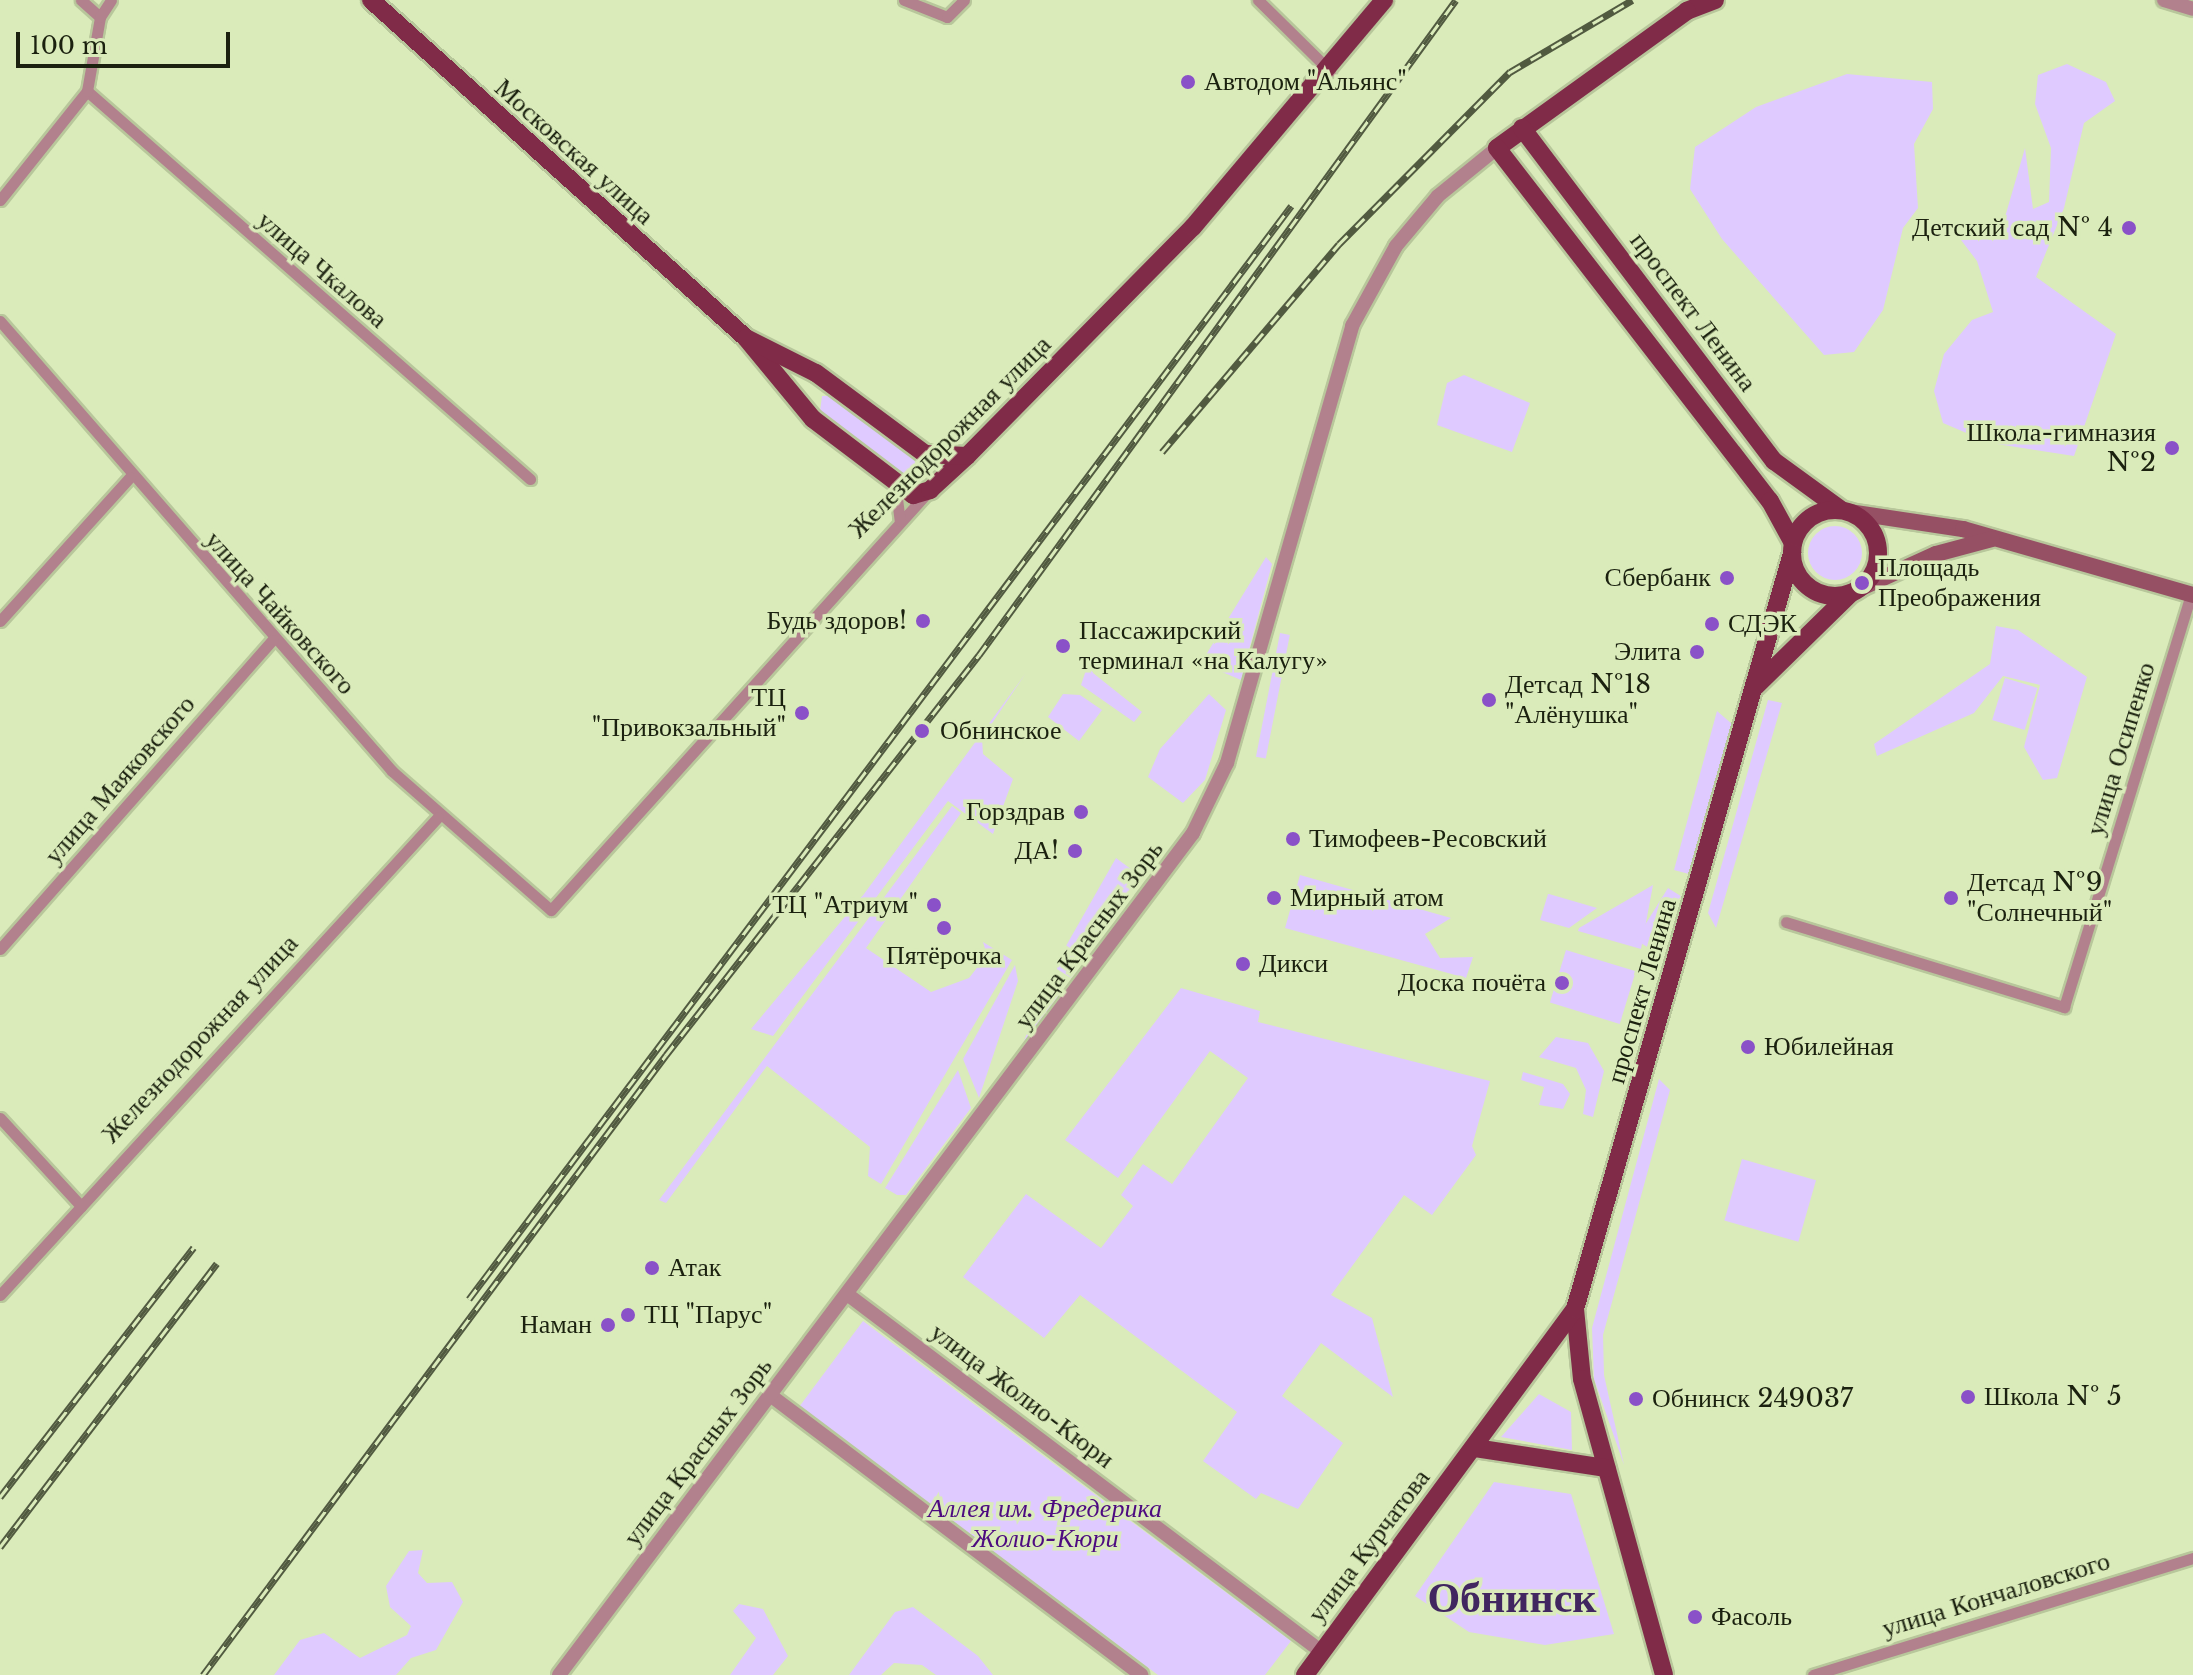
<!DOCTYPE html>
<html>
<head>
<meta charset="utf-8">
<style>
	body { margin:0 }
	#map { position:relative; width:2193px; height:1675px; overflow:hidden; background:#daebba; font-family:"Libre Baskerville",serif }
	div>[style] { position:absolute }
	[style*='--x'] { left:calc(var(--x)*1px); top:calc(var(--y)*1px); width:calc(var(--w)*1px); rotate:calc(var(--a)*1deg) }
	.green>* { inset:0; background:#dfcaff; transform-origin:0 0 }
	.round { border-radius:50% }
	.roads { filter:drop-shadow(2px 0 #b8c79b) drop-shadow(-2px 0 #b8c79b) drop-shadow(0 2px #b8c79b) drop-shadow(0 -2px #b8c79b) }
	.minor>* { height:11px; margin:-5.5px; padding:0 5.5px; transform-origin:5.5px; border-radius:5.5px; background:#b2818d }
	.tertiary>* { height:14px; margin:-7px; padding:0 7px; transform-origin:7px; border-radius:7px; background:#b2818d }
	.secondary>* { height:16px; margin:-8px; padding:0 8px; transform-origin:8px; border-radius:8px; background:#965064 }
	.primary>* { height:18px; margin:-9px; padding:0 9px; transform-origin:9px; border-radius:9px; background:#802b48 }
	.primary>.ring { margin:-9px; padding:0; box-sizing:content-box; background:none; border:18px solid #802b48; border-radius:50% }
	.rail>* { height:7px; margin-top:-3.5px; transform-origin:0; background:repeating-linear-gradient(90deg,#daebba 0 12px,#515a40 0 24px); box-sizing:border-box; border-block:2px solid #515a40 }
	.dots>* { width:22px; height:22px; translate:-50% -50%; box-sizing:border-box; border:4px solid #daebba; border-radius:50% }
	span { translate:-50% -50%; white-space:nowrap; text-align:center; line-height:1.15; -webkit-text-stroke:7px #daebba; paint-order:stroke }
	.poi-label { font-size:26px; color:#1b210f }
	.left { translate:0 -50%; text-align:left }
	.right { translate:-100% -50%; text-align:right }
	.street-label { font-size:26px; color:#1b210f }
	.park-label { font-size:26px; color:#4d0b80; font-style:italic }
	.town-label { font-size:42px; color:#412660; font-weight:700 }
	.scale { position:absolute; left:16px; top:32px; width:214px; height:36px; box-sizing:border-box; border:4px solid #1b210f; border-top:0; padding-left:10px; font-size:24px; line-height:28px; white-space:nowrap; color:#1b210f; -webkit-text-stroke:6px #daebba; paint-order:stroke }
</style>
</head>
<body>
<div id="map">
	<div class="green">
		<div style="clip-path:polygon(2067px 64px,2106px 82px,2115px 101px,2084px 123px,2064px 208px,2036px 277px,2116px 334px,2074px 456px,1990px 443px,1943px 423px,1934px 391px,1944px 354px,1972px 320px,1993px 312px,1977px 261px,1961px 240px,1986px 239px,2005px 217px,2025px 148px,2033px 209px,2049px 202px,2051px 148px,2035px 104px,2038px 75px)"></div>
		<div style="clip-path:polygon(1847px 74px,1932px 82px,1933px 109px,1914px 144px,1918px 208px,1903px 228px,1883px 310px,1854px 352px,1824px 355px,1722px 239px,1690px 189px,1695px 147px,1756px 107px)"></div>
		<div style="clip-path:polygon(1464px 375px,1530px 403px,1512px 452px,1437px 425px,1447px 383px)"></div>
		<div style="clip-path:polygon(822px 396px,831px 396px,915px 460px,916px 476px,900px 480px,820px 411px)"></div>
		<div class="round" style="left:1808px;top:526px;width:54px;height:54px"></div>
		<div style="clip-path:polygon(1266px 557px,1272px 564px,1241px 680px,1201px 663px)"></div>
		<div style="clip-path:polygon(1996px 626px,2018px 630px,2087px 677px,2057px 778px,2043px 780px,2024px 747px,2040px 685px,2003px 676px,1974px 713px,1877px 756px,1874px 744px,1990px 664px)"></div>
		<div style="left:1280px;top:633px;width:10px;height:126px;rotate:11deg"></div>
		<div style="clip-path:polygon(1091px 655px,1093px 673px,1142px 712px,1134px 722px,1081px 685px)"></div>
		<div style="clip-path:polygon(1026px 673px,982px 738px,983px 754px,1013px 779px,993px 834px,948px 801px,773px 1036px,751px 1029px,864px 894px)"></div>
		<div style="left:2005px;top:678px;width:34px;height:44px;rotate:17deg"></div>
		<div style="clip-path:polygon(1063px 694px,1080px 695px,1102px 710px,1079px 741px,1048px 717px)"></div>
		<div style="clip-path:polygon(1209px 694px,1226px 710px,1205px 780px,1183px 803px,1148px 777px,1160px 749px)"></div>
		<div style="clip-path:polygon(1768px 700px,1782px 703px,1716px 928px,1708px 913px)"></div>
		<div style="clip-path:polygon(1717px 711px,1732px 724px,1689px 874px,1674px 870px)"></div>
		<div style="clip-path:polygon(952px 806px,961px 813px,866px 948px,931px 992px,969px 978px,987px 955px,983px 942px,1012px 960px,881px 1184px,868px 1176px,870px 1147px,767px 1066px,666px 1203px,659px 1200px)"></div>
		<div style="clip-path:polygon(1116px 858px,1139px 875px,1071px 978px,1057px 969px,1058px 960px)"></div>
		<div style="clip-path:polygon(1300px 875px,1451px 918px,1425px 934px,1440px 958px,1473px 957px,1466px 978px,1285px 928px)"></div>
		<div style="clip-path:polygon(1653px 885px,1641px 949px,1578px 931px,1579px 928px)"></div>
		<div style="left:1668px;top:888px;width:15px;height:61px;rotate:32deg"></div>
		<div style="clip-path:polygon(1548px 894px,1549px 894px,1597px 908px,1569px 928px,1540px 920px)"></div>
		<div style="left:1566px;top:950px;width:73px;height:55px;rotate:17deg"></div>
		<div style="clip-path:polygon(1015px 965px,1018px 981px,979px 1098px,963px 1059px)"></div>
		<div style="clip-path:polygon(1046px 986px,1058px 992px,1057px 1002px,1024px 1041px)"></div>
		<div style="clip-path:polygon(1181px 988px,1260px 1011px,1258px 1022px,1490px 1081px,1472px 1146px,1476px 1155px,1432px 1215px,1404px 1195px,1331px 1295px,1372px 1318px,1393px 1397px,1321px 1343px,1282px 1396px,1343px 1443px,1298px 1509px,1261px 1493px,1256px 1499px,1203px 1461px,1237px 1412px,1080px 1295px,1044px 1338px,963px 1277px,1026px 1194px,1101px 1248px,1133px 1206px,1121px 1195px,1143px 1164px,1172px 1184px,1248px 1078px,1210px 1051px,1118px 1178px,1065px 1140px)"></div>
		<div style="clip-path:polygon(1556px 1037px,1588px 1043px,1604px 1071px,1593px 1117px,1583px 1114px,1586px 1090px,1576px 1068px,1539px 1057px)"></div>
		<div style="clip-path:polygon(958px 1070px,971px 1108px,906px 1195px,897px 1195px,885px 1188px)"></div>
		<div style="clip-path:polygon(1523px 1072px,1563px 1084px,1570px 1094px,1563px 1109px,1539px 1105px,1544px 1087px,1521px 1080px)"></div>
		<div style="clip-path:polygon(1659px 1079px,1670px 1090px,1603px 1335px,1604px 1375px,1624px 1465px,1594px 1379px,1592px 1328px)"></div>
		<div style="left:1742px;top:1159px;width:77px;height:64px;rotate:16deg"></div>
		<div style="clip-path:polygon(863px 1321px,1291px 1641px,1265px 1675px,1158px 1675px,799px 1407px)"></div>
		<div style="clip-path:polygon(1539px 1394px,1571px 1412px,1572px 1450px,1501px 1437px)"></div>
		<div style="clip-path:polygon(1494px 1482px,1571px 1494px,1614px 1634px,1545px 1645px,1469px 1632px,1415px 1596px)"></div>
		<div style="clip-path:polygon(423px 1550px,418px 1573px,427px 1583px,452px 1582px,463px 1602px,436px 1650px,411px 1658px,396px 1675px,274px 1675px,300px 1640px,324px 1633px,360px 1658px,407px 1635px,411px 1626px,390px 1607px,386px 1586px,409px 1551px)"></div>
		<div style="clip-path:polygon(739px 1604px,763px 1609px,788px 1656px,773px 1675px,730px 1675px,756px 1638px,733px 1611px)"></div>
		<div style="clip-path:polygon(913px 1607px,978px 1656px,993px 1675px,936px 1675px,922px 1665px,894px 1663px,881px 1675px,849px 1675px,895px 1612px)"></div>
	</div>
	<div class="roads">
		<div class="minor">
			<div style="--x:81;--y:0;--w:25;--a:42"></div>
			<div style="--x:904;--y:0;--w:46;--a:21.6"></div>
			<div style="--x:947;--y:17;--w:24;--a:-45"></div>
			<div style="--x:1258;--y:0;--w:101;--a:44.6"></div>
			<div style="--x:87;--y:91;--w:589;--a:41.21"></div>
			<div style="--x:0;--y:200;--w:139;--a:-51.4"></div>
			<div style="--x:87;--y:91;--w:75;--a:-80"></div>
			<div style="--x:100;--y:17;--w:20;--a:-57"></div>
			<div style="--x:0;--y:321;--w:597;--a:48.94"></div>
			<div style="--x:392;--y:771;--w:211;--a:41.2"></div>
			<div style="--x:551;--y:910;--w:563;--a:-47.95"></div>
			<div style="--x:896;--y:490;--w:31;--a:83"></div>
			<div style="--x:0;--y:621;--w:194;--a:-47.9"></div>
			<div style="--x:1786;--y:922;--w:291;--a:17"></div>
			<div style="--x:2064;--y:1007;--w:431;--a:-72.9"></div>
			<div style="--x:0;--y:949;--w:412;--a:-48.6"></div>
			<div style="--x:0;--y:1118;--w:120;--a:47.4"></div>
			<div style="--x:0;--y:1295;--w:648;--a:-47.5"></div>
			<div style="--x:1813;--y:1675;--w:398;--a:-17.1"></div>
		</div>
		<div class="tertiary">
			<div style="--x:2164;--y:0;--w:30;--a:17"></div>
			<div style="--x:847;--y:1294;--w:595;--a:37"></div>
			<div style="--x:770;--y:1395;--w:465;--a:37"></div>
			<div style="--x:559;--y:1675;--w:1054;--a:-53.02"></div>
			<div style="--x:1193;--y:833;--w:78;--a:-64.1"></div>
			<div style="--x:1227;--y:763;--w:455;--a:-74"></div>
			<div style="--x:1352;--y:326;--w:91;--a:-61.2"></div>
			<div style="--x:1396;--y:246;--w:65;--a:-50"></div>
			<div style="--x:1438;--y:196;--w:76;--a:-39.1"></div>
		</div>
		<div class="secondary">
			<div style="--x:1850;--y:512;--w:114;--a:8.6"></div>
			<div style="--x:1963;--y:529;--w:239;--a:16"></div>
			<div style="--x:1861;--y:588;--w:82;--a:-24.4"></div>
			<div style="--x:1936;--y:554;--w:58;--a:-15"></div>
		</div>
		<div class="primary">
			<div style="--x:371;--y:0;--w:505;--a:42.03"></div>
			<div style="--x:746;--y:338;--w:105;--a:50.4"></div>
			<div style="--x:813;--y:419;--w:126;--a:37.2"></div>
			<div style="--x:913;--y:495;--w:18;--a:-16"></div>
			<div style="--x:930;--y:490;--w:50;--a:-42.6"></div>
			<div style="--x:967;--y:456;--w:322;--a:-45.4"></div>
			<div style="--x:1193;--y:227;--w:297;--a:-49.9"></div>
			<div style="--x:1715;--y:0;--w:30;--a:159"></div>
			<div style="--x:1687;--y:11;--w:234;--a:144.2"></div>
			<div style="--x:1497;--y:148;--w:446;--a:52.3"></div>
			<div style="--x:1770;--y:501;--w:48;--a:61.3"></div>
			<div style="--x:1522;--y:128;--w:418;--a:52.9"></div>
			<div style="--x:1774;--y:461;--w:82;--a:36"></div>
			<div style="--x:746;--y:338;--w:78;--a:26.6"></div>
			<div style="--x:816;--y:373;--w:136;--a:36.6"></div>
			<div style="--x:925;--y:454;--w:42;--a:2.7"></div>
			<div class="ring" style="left:1792px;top:510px;width:68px;height:68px"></div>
			<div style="--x:1756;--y:686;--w:133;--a:-44.4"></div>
			<div style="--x:1575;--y:1309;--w:70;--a:84.3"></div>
			<div style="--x:1582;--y:1379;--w:307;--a:74.5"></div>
			<div style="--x:1475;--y:1448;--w:133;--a:8.7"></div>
			<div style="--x:1305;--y:1675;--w:455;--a:-53.6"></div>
			<div style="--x:1575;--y:1309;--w:787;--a:-73.98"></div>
		</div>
	</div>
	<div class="rail">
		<div style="--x:1162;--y:452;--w:273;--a:-49.6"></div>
		<div style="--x:1339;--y:244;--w:243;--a:-45.2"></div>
		<div style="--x:1510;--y:72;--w:142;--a:-30.5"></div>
		<div style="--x:469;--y:1299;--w:1368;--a:-53.05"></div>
		<div style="--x:0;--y:1497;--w:316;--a:-52.2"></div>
		<div style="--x:0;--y:1547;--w:357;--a:-52.6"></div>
		<div style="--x:203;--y:1675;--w:774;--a:-53.25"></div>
		<div style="--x:666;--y:1055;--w:508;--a:-51.96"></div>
		<div style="--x:979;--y:655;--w:810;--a:-53.94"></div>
	</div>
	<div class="dots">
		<div style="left:1188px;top:82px;background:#8a51c8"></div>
		<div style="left:2129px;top:228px;background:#8a51c8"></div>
		<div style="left:2172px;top:448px;background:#8a51c8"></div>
		<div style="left:1727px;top:578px;background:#8a51c8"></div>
		<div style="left:1862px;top:583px;background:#8a51c8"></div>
		<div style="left:923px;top:621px;background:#8a51c8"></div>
		<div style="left:1712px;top:624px;background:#8a51c8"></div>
		<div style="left:1063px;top:646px;background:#8a51c8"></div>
		<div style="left:1697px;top:652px;background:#8a51c8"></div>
		<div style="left:1489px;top:700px;background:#8a51c8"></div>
		<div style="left:802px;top:713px;background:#8a51c8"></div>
		<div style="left:922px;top:731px;background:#8a51c8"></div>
		<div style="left:1081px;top:812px;background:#8a51c8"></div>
		<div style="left:1293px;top:839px;background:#8a51c8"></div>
		<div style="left:1075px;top:851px;background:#8a51c8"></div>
		<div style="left:1274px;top:898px;background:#8a51c8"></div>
		<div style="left:1951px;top:898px;background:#8a51c8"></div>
		<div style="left:934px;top:905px;background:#8a51c8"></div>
		<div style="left:944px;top:928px;background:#8a51c8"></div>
		<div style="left:1243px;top:964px;background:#8a51c8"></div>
		<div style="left:1562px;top:983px;background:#8a51c8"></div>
		<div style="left:1748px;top:1047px;background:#8a51c8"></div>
		<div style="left:652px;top:1268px;background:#8a51c8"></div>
		<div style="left:628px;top:1315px;background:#8a51c8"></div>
		<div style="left:608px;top:1325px;background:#8a51c8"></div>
		<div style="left:1968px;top:1397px;background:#8a51c8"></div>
		<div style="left:1636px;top:1399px;background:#8a51c8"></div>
		<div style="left:1695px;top:1617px;background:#8a51c8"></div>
	</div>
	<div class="poi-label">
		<span class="left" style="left:1204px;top:82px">Автодом "Альянс"</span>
		<span class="right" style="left:2113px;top:228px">Детский сад № 4</span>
		<span class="right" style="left:2156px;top:448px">Школа-гимназия<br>№2</span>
		<span class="left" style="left:1878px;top:583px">Площадь<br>Преображения</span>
		<span class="right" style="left:1711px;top:578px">Сбербанк</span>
		<span class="right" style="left:907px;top:621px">Будь здоров!</span>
		<span class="left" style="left:1728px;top:624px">СДЭК</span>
		<span class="left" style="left:1079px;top:646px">Пассажирский<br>терминал «на Калугу»</span>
		<span class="right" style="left:1681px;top:652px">Элита</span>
		<span class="left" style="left:1505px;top:700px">Детсад №18<br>"Алёнушка"</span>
		<span class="right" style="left:786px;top:713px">ТЦ<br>"Привокзальный"</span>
		<span class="left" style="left:940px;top:731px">Обнинское</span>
		<span class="right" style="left:1065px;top:812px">Горздрав</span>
		<span class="left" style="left:1309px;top:839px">Тимофеев-Ресовский</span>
		<span class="right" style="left:1059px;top:851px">ДА!</span>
		<span class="left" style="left:1967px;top:898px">Детсад №9<br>"Солнечный"</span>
		<span class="left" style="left:1290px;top:898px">Мирный атом</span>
		<span class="right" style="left:918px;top:905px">ТЦ "Атриум"</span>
		<span style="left:944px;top:956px">Пятёрочка</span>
		<span class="left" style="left:1259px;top:964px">Дикси</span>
		<span class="right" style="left:1546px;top:983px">Доска почёта</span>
		<span class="left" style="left:1764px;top:1047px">Юбилейная</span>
		<span class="left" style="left:668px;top:1268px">Атак</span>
		<span class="left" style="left:644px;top:1315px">ТЦ "Парус"</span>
		<span class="right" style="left:592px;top:1325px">Наман</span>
		<span class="left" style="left:1984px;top:1397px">Школа № 5</span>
		<span class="left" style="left:1652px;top:1399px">Обнинск 249037</span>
		<span class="left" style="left:1711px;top:1617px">Фасоль</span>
	</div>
	<div class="street-label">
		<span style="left:574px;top:152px;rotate:42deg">Московская улица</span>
		<span style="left:322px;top:270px;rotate:41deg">улица Чкалова</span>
		<span style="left:1693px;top:312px;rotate:53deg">проспект Ленина</span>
		<span style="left:950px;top:437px;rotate:-45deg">Железнодорожная улица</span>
		<span style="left:280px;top:613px;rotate:48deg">улица Чайковского</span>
		<span style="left:2121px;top:749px;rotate:-73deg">улица Осипенко</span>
		<span style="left:120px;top:780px;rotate:-49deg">улица Маяковского</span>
		<span style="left:1089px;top:935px;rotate:-53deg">улица Красных Зорь</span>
		<span style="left:1642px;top:991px;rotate:-74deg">проспект Ленина</span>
		<span style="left:200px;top:1039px;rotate:-47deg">Железнодорожная улица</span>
		<span style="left:1022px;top:1396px;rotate:37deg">улица Жолио-Кюри</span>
		<span style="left:698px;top:1452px;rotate:-53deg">улица Красных Зорь</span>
		<span style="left:1369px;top:1546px;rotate:-53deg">улица Курчатова</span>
		<span style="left:1996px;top:1595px;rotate:-17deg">улица Кончаловского</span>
	</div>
	<div class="park-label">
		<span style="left:1045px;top:1524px">Аллея им. Фредерика<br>Жолио-Кюри</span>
	</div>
	<div class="town-label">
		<span style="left:1512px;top:1597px">Обнинск</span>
	</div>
	<div class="scale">100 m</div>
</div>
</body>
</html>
